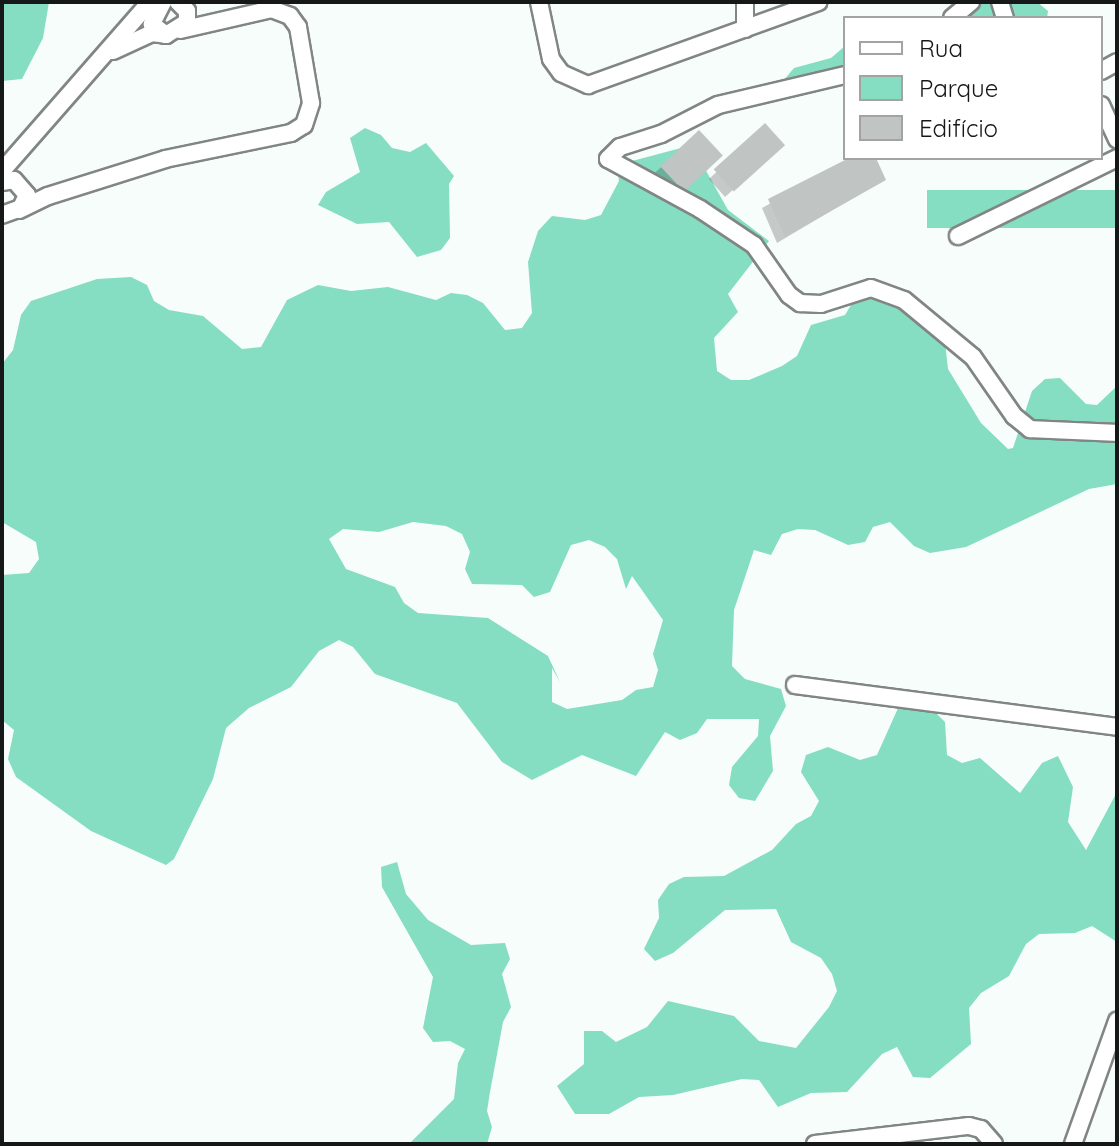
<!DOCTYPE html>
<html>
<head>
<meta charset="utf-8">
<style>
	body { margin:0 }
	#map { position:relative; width:1119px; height:1146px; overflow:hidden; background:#f7fdfb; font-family:Quicksand,sans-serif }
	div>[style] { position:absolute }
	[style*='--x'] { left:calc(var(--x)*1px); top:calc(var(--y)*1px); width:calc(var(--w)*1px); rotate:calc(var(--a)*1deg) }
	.green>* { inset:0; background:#85ddc2; transform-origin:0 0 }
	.shadow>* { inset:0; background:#0003; transform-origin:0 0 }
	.building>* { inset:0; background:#c0c5c3; transform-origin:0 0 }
	.roads { filter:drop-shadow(2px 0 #818684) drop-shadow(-2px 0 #818684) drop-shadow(0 2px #818684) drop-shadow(0 -2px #818684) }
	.minor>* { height:16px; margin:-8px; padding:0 8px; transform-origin:8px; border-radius:8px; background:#fff }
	span { translate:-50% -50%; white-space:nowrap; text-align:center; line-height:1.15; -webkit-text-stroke:6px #fff; paint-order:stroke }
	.frame { position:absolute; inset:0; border:4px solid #161817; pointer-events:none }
	.legend { position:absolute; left:843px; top:16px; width:260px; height:144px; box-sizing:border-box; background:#fff; border:2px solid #a2a3a2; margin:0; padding:10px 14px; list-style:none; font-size:24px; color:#161817 }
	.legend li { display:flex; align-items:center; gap:16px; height:40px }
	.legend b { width:40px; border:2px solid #a2a3a2 }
</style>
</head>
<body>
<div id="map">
	<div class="green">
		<div style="clip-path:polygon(2px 2px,49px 2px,43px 38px,22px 79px,2px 81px)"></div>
		<div style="clip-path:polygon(956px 2px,1037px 2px,1048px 11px,1047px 18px,959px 18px)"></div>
		<div style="clip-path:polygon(845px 46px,845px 70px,783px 81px,794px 68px,831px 58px)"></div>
		<div style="clip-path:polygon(365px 128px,381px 135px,392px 148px,410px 152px,426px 143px,454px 176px,449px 184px,450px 238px,441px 250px,417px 257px,389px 222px,357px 224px,318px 205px,326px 192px,360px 172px,350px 138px)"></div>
		<div style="clip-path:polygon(evenodd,681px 148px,695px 151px,728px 210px,769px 241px,728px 294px,738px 312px,714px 338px,717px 371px,731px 380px,749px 380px,782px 366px,797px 356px,811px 325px,845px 315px,854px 300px,869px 292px,915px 316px,945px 342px,948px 369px,981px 423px,1008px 449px,1013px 448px,1032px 391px,1045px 379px,1060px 378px,1086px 404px,1097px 405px,1117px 386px,1117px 484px,1089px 489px,966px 547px,930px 553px,914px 546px,890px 522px,873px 527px,865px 542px,848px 545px,815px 530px,798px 529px,782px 534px,771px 555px,754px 550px,734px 610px,732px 666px,745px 679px,781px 689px,786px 706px,770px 736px,773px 771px,755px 801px,739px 798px,729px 785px,732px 767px,758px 736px,759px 719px,707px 719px,697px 733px,680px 740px,665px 732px,636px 776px,582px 755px,532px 780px,502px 762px,457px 703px,375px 674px,353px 647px,339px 640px,319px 651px,291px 687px,249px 708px,226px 728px,213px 779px,174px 859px,166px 865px,91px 831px,16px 777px,8px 759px,14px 730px,2px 720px,2px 575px,29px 573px,39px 559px,36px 542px,2px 522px,2px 364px,13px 350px,21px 315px,31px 301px,97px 279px,131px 277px,147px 285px,154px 301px,169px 310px,203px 316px,242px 349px,261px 347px,287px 300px,318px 285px,351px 291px,388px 287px,436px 300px,451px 293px,467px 295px,483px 303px,505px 330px,522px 328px,532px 313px,528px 262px,538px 231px,552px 216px,585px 220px,601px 215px,619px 181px,617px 165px,681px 148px,413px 522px,446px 526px,462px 534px,470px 552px,465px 569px,472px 584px,522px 585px,534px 597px,550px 592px,571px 545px,589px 540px,605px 547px,617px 559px,626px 589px,632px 576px,663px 620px,653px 654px,658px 670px,653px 687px,636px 690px,622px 700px,567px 709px,552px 702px,552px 668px,560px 682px,548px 656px,488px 618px,418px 613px,404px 603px,395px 587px,346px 569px,329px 539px,343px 529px,379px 532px,413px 522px)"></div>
		<div style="left:1117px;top:190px;width:38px;height:190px;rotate:90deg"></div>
		<div style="clip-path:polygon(899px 706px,932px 709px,945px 722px,947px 755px,962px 763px,980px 758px,1020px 793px,1042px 763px,1058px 756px,1073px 787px,1068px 822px,1086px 850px,1117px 792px,1117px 942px,1092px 926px,1075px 933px,1039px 934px,1026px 944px,1009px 976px,981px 993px,969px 1008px,971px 1044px,930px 1078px,913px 1077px,897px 1047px,882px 1054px,847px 1092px,811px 1093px,778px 1107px,759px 1080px,742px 1079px,673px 1095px,639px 1097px,609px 1114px,575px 1114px,557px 1086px,584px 1064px,584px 1031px,602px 1031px,616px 1042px,647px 1027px,668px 1001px,734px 1016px,759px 1041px,796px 1048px,829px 1007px,837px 991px,832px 974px,821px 958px,791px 942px,776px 909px,725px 910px,673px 953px,655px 961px,644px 949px,659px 918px,658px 900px,669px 884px,684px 877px,724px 876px,772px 850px,796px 824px,811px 816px,819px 801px,801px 772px,806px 755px,828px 747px,860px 760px,877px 755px)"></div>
		<div style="clip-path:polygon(397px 862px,406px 894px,428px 920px,471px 945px,505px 943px,510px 959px,502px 974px,511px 1007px,503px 1022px,490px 1092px,487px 1111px,492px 1127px,487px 1144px,409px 1144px,454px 1099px,458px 1063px,465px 1049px,450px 1041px,433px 1042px,423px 1028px,433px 977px,382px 887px,381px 867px)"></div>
	</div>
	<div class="shadow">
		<div style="clip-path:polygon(765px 126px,775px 152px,725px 197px,709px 179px)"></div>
		<div style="left:699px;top:133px;width:31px;height:62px;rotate:48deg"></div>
		<div style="clip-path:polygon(853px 158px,873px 158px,883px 180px,777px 243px,762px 208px)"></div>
	</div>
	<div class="building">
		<div style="left:765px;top:123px;width:30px;height:69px;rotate:48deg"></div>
		<div style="left:699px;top:130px;width:35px;height:53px;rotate:47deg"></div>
		<div style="clip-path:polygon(849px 158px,876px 158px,886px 180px,785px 237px,768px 199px)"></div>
	</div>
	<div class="roads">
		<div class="minor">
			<div style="--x:163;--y:2;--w:25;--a:117"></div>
			<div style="--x:152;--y:24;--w:18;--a:38"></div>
			<div style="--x:166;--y:35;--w:25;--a:-32"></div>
			<div style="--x:187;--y:22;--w:11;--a:-90"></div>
			<div style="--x:187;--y:11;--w:13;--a:-135"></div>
			<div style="--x:539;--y:2;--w:58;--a:78.1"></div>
			<div style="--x:551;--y:59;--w:17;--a:54"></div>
			<div style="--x:561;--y:73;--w:30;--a:24"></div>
			<div style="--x:588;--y:85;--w:245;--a:-19.8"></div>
			<div style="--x:1000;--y:2;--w:17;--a:73"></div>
			<div style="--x:952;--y:18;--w:25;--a:-40"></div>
			<div style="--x:745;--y:29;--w:27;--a:-90"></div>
			<div style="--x:113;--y:51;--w:43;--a:-24.8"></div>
			<div style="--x:152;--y:33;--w:14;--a:8"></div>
			<div style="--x:1101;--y:71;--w:18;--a:-29"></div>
			<div style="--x:845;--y:75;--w:130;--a:166.7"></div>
			<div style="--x:718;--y:105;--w:64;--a:153"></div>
			<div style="--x:661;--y:134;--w:43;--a:162.4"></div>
			<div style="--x:620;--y:147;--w:17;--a:135"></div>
			<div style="--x:608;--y:159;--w:105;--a:28.5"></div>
			<div style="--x:700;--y:209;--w:65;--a:33.7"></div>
			<div style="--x:754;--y:245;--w:61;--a:55"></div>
			<div style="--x:789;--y:295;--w:14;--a:36"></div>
			<div style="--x:800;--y:303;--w:21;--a:3"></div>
			<div style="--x:821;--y:304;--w:52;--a:-17.7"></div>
			<div style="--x:871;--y:288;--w:35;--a:20"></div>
			<div style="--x:904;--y:300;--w:89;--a:39.6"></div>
			<div style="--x:973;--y:357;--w:72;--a:55.2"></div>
			<div style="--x:1014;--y:416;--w:21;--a:39"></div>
			<div style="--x:1030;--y:429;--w:87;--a:2.6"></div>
			<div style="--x:1101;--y:105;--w:38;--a:65"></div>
			<div style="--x:2;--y:171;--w:225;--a:-48.8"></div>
			<div style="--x:2;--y:182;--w:12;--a:-9"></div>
			<div style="--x:14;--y:180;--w:20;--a:49"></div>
			<div style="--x:27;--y:195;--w:14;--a:115"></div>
			<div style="--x:21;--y:208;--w:20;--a:160"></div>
			<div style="--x:19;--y:210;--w:32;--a:-26"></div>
			<div style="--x:48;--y:196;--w:123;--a:-17.5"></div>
			<div style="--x:165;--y:159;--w:129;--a:-11.7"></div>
			<div style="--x:291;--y:133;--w:15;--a:-32"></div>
			<div style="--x:304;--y:125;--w:23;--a:-72"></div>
			<div style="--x:311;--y:103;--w:77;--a:-99.7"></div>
			<div style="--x:298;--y:27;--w:14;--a:-126"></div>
			<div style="--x:290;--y:16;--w:19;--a:-159"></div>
			<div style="--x:272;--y:9;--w:94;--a:167.1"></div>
			<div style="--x:958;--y:236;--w:177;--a:-26.1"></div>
			<div style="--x:795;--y:685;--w:325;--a:7.4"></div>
			<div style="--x:815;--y:1144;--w:155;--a:-6.7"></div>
			<div style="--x:969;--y:1126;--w:12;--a:14"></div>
			<div style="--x:981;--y:1129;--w:20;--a:49"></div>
			<div style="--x:1073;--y:1144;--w:131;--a:-70.3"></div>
		</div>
	</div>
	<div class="frame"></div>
	<ul class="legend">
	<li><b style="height:10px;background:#fff"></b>Rua</li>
	<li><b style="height:22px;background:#85ddc2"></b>Parque</li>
	<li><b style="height:22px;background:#c0c5c3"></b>Edifício</li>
	</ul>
</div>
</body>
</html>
